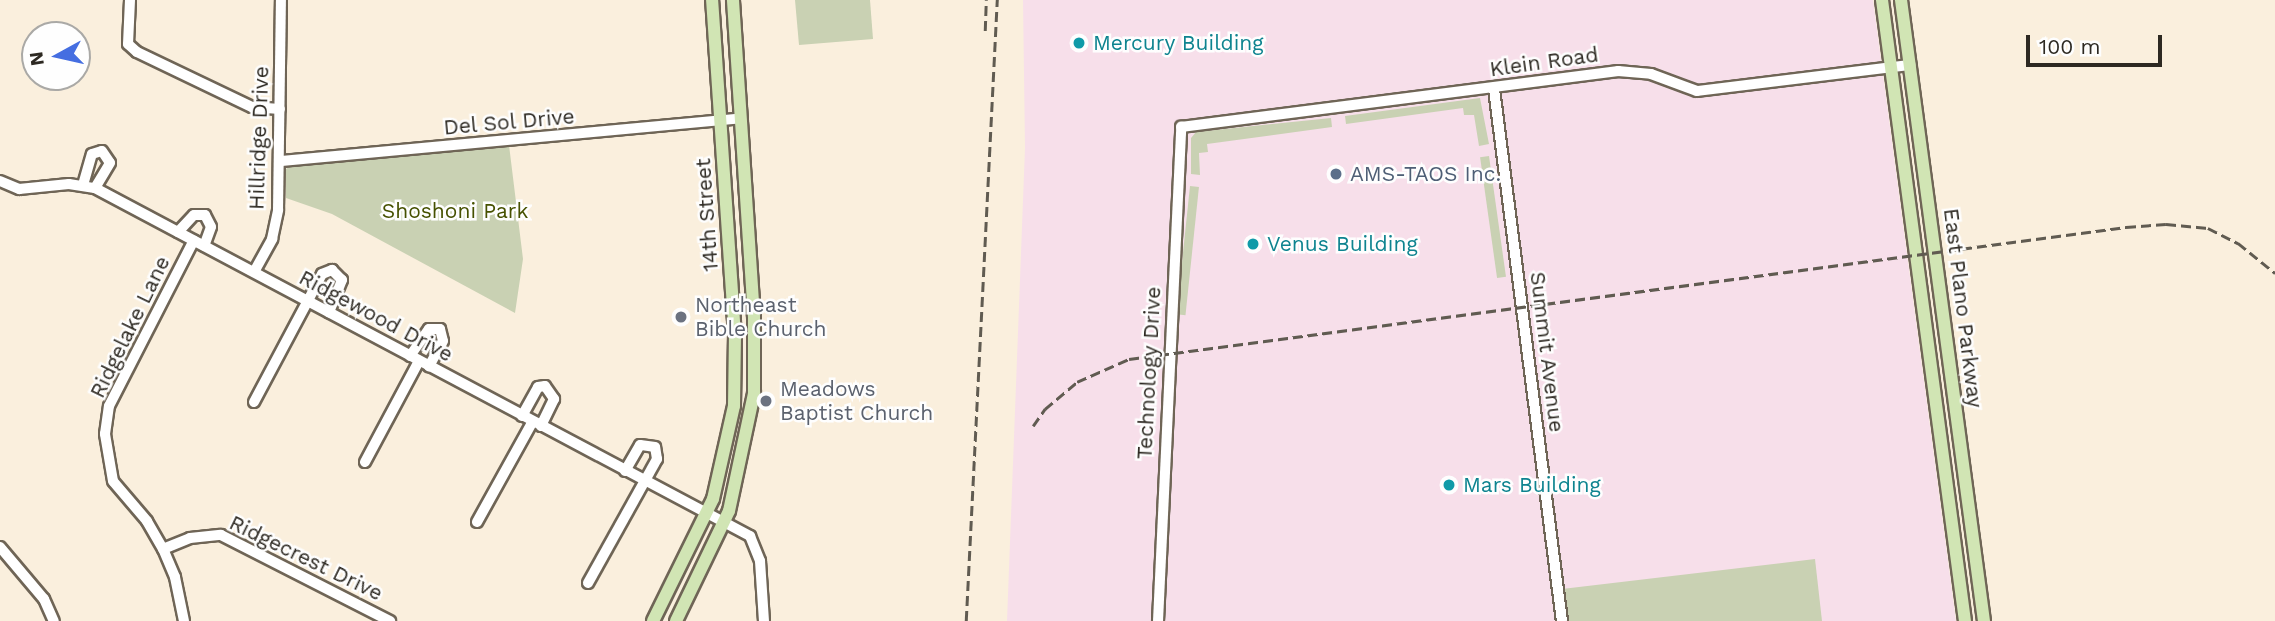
<!DOCTYPE html>
<html>
<head>
<meta charset="utf-8">
<style>
	body { margin:0 }
	#map { position:relative; width:2275px; height:621px; overflow:hidden; background:#faefdd; font-family:"Work Sans",sans-serif }
	div>[style] { position:absolute }
	[style*='--x'] { left:calc(var(--x)*1px); top:calc(var(--y)*1px); width:calc(var(--w)*1px); rotate:calc(var(--a)*1deg) }
	.commercial>* { inset:0; background:#f7dfea }
	.green>* { inset:0; background:#c9d1b3; transform-origin:0 0 }
	.roads { filter:drop-shadow(2px 0 #6f6556) drop-shadow(-2px 0 #6f6556) drop-shadow(0 2px #6f6556) drop-shadow(0 -2px #6f6556) }
	.minor>* { height:10px; margin:-5px; padding:0 5px; transform-origin:5px; border-radius:5px; background:#fff }
	.major>* { height:12px; margin:-6px; padding:0 6px; transform-origin:6px; border-radius:6px; background:#d1e5b4 }
	.rail>* { height:2.5px; margin-top:-1.25px; transform-origin:0; background:repeating-linear-gradient(90deg,#605b51 0 10px,transparent 0 15px) }
	.dots>* { width:19px; height:19px; translate:-50% -50%; box-sizing:border-box; border:4px solid #fefefe; border-radius:50% }
	span { translate:-50% -50%; white-space:nowrap; text-align:center; line-height:1.15; -webkit-text-stroke:5px #fefefe; paint-order:stroke }
	.culture-label { font-size:21px; color:#0d838f }
	.left { translate:0 -50%; text-align:left }
	.street-label { font-size:21px; color:#2d2922 }
	.service-label { font-size:21px; color:#4e5e75 }
	.park-label { font-size:21px; color:#465101 }
	.worship-label { font-size:21px; color:#5b616d }
	.north { position:absolute; left:21px; top:21px; width:70px; height:70px; box-sizing:border-box; background:#fefefe; border:2px solid #aaa9a6; border-radius:50%; rotate:262deg; font-size:19px; font-weight:700; line-height:28px; text-align:center; color:#2d2922 }
	.north::after { content:''; display:block; margin:auto; width:24px; height:32px; background:#456ee1; clip-path:polygon(50% 0,100% 100%,50% 72%,0 100%) }
	.scale { position:absolute; left:2026px; top:35px; width:136px; height:32px; box-sizing:border-box; border:4px solid #2d2922; border-top:0; padding-left:9px; font-size:21px; line-height:24px; white-space:nowrap; color:#2d2922; -webkit-text-stroke:5px #fefefe; paint-order:stroke }
</style>
</head>
<body>
<div id="map">
	<div class="commercial">
		<div style="clip-path:polygon(1023px 0,1873px 0,1956px 621px,1007px 621px,1025px 148px)"></div>
	</div>
	<div class="green">
		<div style="clip-path:polygon(795px 0,870px 0,873px 39px,799px 45px)"></div>
		<div style="clip-path:polygon(1480px 98px,1489px 144px,1479px 146px,1474px 115px,1464px 115px,1463px 108px,1346px 124px,1345px 116px)"></div>
		<div style="clip-path:polygon(1331px 118px,1332px 127px,1207px 144px,1208px 152px,1199px 153px,1200px 175px,1191px 174px,1191px 138px,1196px 132px)"></div>
		<div style="clip-path:polygon(509px 145px,523px 259px,515px 313px,332px 214px,286px 198px,286px 169px,293px 164px)"></div>
		<div style="left:1489px;top:156px;width:122px;height:9px;rotate:82deg"></div>
		<div style="left:1190px;top:186px;width:9px;height:129px;rotate:6deg"></div>
		<div style="clip-path:polygon(1815px 559px,1822px 621px,1566px 621px,1562px 589px)"></div>
	</div>
	<div class="roads">
		<div class="minor">
			<div style="--x:130;--y:0;--w:44;--a:92.6"></div>
			<div style="--x:128;--y:44;--w:12;--a:42"></div>
			<div style="--x:137;--y:52;--w:127;--a:25.6"></div>
			<div style="--x:252;--y:107;--w:28;--a:4"></div>
			<div style="--x:1494;--y:89;--w:536;--a:82.72"></div>
			<div style="--x:281;--y:161;--w:462;--a:-5.3"></div>
			<div style="--x:0;--y:181;--w:21;--a:23"></div>
			<div style="--x:19;--y:189;--w:50;--a:-5.7"></div>
			<div style="--x:69;--y:184;--w:26;--a:9"></div>
			<div style="--x:95;--y:188;--w:742;--a:27.98"></div>
			<div style="--x:750;--y:536;--w:27;--a:68"></div>
			<div style="--x:760;--y:561;--w:60;--a:86.2"></div>
			<div style="--x:83;--y:185;--w:32;--a:-74"></div>
			<div style="--x:92;--y:154;--w:10;--a:-17"></div>
			<div style="--x:102;--y:151;--w:14;--a:56"></div>
			<div style="--x:110;--y:163;--w:29;--a:121"></div>
			<div style="--x:178;--y:232;--w:23;--a:-47"></div>
			<div style="--x:194;--y:215;--w:11;--a:0"></div>
			<div style="--x:205;--y:215;--w:13;--a:63"></div>
			<div style="--x:211;--y:227;--w:20;--a:110"></div>
			<div style="--x:254;--y:272;--w:38;--a:-61"></div>
			<div style="--x:272;--y:239;--w:30;--a:-78"></div>
			<div style="--x:278;--y:210;--w:210;--a:-89.2"></div>
			<div style="--x:410;--y:356;--w:33;--a:-55"></div>
			<div style="--x:429;--y:329;--w:11;--a:0"></div>
			<div style="--x:440;--y:329;--w:12;--a:76"></div>
			<div style="--x:443;--y:341;--w:29;--a:119"></div>
			<div style="--x:254;--y:402;--w:145;--a:-62"></div>
			<div style="--x:322;--y:274;--w:11;--a:-22"></div>
			<div style="--x:332;--y:270;--w:14;--a:45"></div>
			<div style="--x:342;--y:280;--w:35;--a:112"></div>
			<div style="--x:522;--y:416;--w:33;--a:-61"></div>
			<div style="--x:538;--y:387;--w:7;--a:-8"></div>
			<div style="--x:545;--y:386;--w:16;--a:55"></div>
			<div style="--x:554;--y:399;--w:30;--a:116"></div>
			<div style="--x:365;--y:462;--w:115;--a:-61.9"></div>
			<div style="--x:477;--y:522;--w:115;--a:-61"></div>
			<div style="--x:0;--y:547;--w:68;--a:49.8"></div>
			<div style="--x:44;--y:599;--w:24;--a:66"></div>
			<div style="--x:163;--y:549;--w:29;--a:-22"></div>
			<div style="--x:190;--y:538;--w:31;--a:-6"></div>
			<div style="--x:221;--y:535;--w:190;--a:27"></div>
			<div style="--x:588;--y:583;--w:142;--a:-60.9"></div>
			<div style="--x:657;--y:459;--w:12;--a:-99"></div>
			<div style="--x:655;--y:447;--w:15;--a:-172"></div>
			<div style="--x:640;--y:445;--w:30;--a:120"></div>
			<div style="--x:184;--y:621;--w:45;--a:-101.6"></div>
			<div style="--x:175;--y:577;--w:30;--a:-113"></div>
			<div style="--x:163;--y:549;--w:32;--a:-120"></div>
			<div style="--x:147;--y:521;--w:52;--a:-130.4"></div>
			<div style="--x:113;--y:481;--w:48;--a:-99.7"></div>
			<div style="--x:105;--y:434;--w:28;--a:-82"></div>
			<div style="--x:109;--y:406;--w:186;--a:-62.9"></div>
			<div style="--x:1158;--y:621;--w:495;--a:-87.3"></div>
			<div style="--x:1181;--y:127;--w:441;--a:-7.3"></div>
			<div style="--x:1618;--y:71;--w:33;--a:5"></div>
			<div style="--x:1651;--y:74;--w:49;--a:20.3"></div>
			<div style="--x:1697;--y:91;--w:215;--a:-7"></div>
		</div>
		<div class="major">
			<div style="--x:1882;--y:0;--w:627;--a:82.39"></div>
			<div style="--x:1901;--y:0;--w:627;--a:82.39"></div>
			<div style="--x:653;--y:621;--w:136;--a:-63.8"></div>
			<div style="--x:713;--y:499;--w:95;--a:-77.3"></div>
			<div style="--x:734;--y:406;--w:70;--a:-89.2"></div>
			<div style="--x:735;--y:336;--w:337;--a:-93.9"></div>
			<div style="--x:676;--y:621;--w:122;--a:-64.3"></div>
			<div style="--x:729;--y:511;--w:121;--a:-78"></div>
			<div style="--x:754;--y:393;--w:76;--a:-90"></div>
			<div style="--x:754;--y:317;--w:318;--a:-93.8"></div>
		</div>
	</div>
	<div class="rail">
		<div style="--x:985;--y:31;--w:31;--a:-88"></div>
		<div style="--x:1033;--y:426;--w:21;--a:-55"></div>
		<div style="--x:1045;--y:409;--w:42;--a:-40.2"></div>
		<div style="--x:1077;--y:382;--w:57;--a:-23.9"></div>
		<div style="--x:1129;--y:359;--w:1006;--a:-7.54"></div>
		<div style="--x:2126;--y:227;--w:40;--a:-4.3"></div>
		<div style="--x:2166;--y:224;--w:42;--a:5.4"></div>
		<div style="--x:2208;--y:228;--w:34;--a:27"></div>
		<div style="--x:2238;--y:243;--w:48;--a:39"></div>
		<div style="--x:966;--y:621;--w:622;--a:-87.14"></div>
	</div>
	<div class="dots">
		<div style="left:1079px;top:43px;background:#0f9aa8"></div>
		<div style="left:1336px;top:174px;background:#5c6f8a"></div>
		<div style="left:1253px;top:244px;background:#0f9aa8"></div>
		<div style="left:681px;top:317px;background:#6b7280"></div>
		<div style="left:766px;top:401px;background:#6b7280"></div>
		<div style="left:1449px;top:485px;background:#0f9aa8"></div>
	</div>
	<div class="culture-label">
		<span class="left" style="left:1093px;top:43px">Mercury Building</span>
		<span class="left" style="left:1267px;top:244px">Venus Building</span>
		<span class="left" style="left:1463px;top:485px">Mars Building</span>
	</div>
	<div class="street-label">
		<span style="left:1544px;top:62px;rotate:-8deg">Klein Road</span>
		<span style="left:509px;top:122px;rotate:-5deg">Del Sol Drive</span>
		<span style="left:259px;top:138px;rotate:-88deg">Hillridge Drive</span>
		<span style="left:707px;top:215px;rotate:-94deg">14th Street</span>
		<span style="left:1963px;top:308px;rotate:83deg">East Plano Parkway</span>
		<span style="left:376px;top:316px;rotate:28deg">Ridgewood Drive</span>
		<span style="left:130px;top:327px;rotate:-64deg">Ridgelake Lane</span>
		<span style="left:1547px;top:352px;rotate:83deg">Summit Avenue</span>
		<span style="left:1149px;top:373px;rotate:-87deg">Technology Drive</span>
		<span style="left:306px;top:558px;rotate:26deg">Ridgecrest Drive</span>
	</div>
	<div class="service-label">
		<span class="left" style="left:1350px;top:174px">AMS-TAOS Inc.</span>
	</div>
	<div class="park-label">
		<span style="left:455px;top:211px">Shoshoni Park</span>
	</div>
	<div class="worship-label">
		<span class="left" style="left:695px;top:317px">Northeast<br>Bible Church</span>
		<span class="left" style="left:780px;top:401px">Meadows<br>Baptist Church</span>
	</div>
	<div class="north">N</div>
	<div class="scale">100 m</div>
</div>
</body>
</html>
